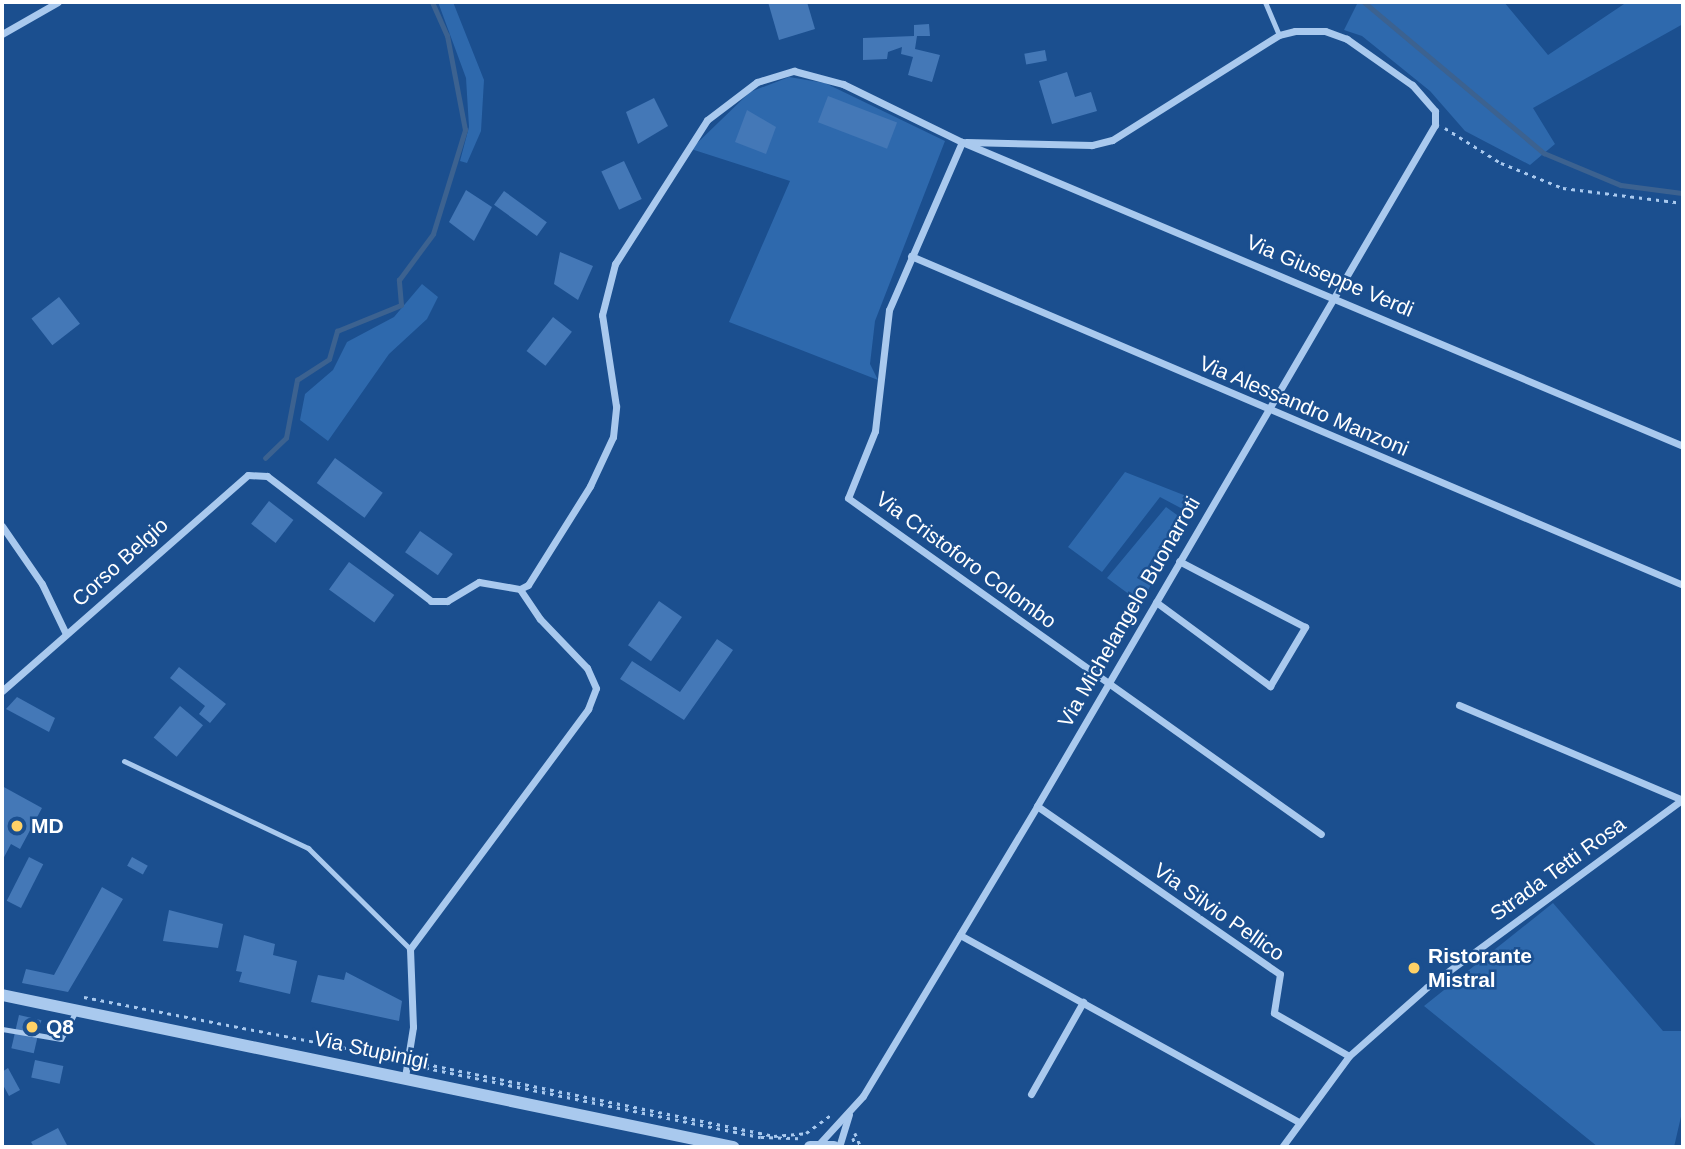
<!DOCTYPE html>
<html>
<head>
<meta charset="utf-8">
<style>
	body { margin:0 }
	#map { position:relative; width:1685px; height:1149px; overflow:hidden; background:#1b4f8f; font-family:Arial,sans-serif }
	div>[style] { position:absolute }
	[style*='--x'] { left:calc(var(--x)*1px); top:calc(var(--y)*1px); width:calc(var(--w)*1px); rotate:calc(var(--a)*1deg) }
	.green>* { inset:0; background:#2e69ad }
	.stream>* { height:4.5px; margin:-2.25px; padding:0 2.25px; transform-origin:2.25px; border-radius:2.25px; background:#3c6290 }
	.building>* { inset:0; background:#4478b7; transform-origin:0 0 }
	.path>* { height:2.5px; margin-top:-1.25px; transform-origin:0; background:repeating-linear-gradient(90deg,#a9c9ee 0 3.5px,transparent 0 8.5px) }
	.service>* { height:5px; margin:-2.5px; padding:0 2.5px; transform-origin:2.5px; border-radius:2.5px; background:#a9c9ee }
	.minor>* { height:7px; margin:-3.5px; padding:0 3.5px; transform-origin:3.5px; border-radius:3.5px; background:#a9c9ee }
	.tertiary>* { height:12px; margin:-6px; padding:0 6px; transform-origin:6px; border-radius:6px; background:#a9c9ee }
	.dots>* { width:19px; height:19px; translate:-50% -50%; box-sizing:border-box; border:4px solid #1b4f8f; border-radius:50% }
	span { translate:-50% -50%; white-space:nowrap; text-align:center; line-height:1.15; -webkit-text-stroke:5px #1b4f8f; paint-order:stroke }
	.street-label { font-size:21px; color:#fff }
	.poi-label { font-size:21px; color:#fff; font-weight:700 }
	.left { translate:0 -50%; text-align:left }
	.frame { position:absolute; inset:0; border:4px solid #fff; pointer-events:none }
</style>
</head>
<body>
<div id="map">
	<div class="green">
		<div style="clip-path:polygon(438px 2px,453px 2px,484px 80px,481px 131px,467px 163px,460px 161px,469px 127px,466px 78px)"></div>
		<div style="clip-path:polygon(1358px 2px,1504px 2px,1548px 55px,1627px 2px,1683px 2px,1683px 24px,1533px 108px,1555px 144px,1530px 165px,1465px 131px,1430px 91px,1362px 36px,1344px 30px)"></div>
		<div style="clip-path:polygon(789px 77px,825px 83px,945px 141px,875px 321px,870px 364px,878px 380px,729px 322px,790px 181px,691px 149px,750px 92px)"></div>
		<div style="clip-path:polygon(422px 284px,438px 297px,427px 319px,389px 354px,328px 441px,300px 420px,305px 394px,333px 370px,347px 342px,394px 317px)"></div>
		<div style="clip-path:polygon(1125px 472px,1199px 501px,1192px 514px,1160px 497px,1102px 572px,1068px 547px)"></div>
		<div style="clip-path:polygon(1166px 507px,1184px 520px,1158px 556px,1164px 561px,1141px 603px,1107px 578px)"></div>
		<div style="clip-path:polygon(1553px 903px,1663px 1031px,1683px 1031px,1683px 1108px,1674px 1147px,1598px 1147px,1424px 1006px)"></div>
	</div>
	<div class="stream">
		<div style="--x:1364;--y:2;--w:235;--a:40"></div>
		<div style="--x:1544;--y:153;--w:83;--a:22.6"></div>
		<div style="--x:1621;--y:185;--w:63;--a:7.4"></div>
		<div style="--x:265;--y:458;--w:29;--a:-44"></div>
		<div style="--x:286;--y:438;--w:59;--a:-79.3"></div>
		<div style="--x:297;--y:380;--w:38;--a:-33"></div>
		<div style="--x:329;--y:359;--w:29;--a:-74"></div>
		<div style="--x:337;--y:331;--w:69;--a:-22.1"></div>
		<div style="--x:401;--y:305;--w:25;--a:-95"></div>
		<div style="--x:399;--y:280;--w:57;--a:-53.5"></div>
		<div style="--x:433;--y:234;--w:109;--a:-72.9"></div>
		<div style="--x:465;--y:130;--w:96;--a:-100.8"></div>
		<div style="--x:447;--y:36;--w:37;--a:-114"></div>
	</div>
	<div class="building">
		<div style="clip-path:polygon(768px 2px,807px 2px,815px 29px,779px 40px)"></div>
		<div style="clip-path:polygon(929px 24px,930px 36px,917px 36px,915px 49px,940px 55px,932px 82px,908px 75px,913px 57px,901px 54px,902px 47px,888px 52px,887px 59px,863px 60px,863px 38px,914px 36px,914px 25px)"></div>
		<div style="left:1045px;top:50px;width:11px;height:21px;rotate:80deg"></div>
		<div style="clip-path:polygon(1067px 72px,1075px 97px,1091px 92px,1097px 111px,1052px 124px,1039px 81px)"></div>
		<div style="left:828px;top:96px;width:74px;height:28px;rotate:21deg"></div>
		<div style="clip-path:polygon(654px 98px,668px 126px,638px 144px,626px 112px)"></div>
		<div style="clip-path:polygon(747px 110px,776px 127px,766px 154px,735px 142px)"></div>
		<div style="left:624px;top:161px;width:42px;height:25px;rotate:65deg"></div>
		<div style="clip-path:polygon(466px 190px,492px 207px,474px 241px,449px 222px)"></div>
		<div style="left:504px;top:191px;width:53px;height:17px;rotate:36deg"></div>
		<div style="clip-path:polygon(560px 252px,593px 266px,578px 300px,554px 284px)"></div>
		<div style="left:59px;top:297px;width:34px;height:35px;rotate:52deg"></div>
		<div style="left:553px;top:317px;width:24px;height:43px;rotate:38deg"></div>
		<div style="left:335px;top:458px;width:59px;height:31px;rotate:36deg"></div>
		<div style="left:269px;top:501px;width:31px;height:29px;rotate:38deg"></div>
		<div style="left:420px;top:531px;width:40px;height:26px;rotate:35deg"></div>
		<div style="left:349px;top:562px;width:56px;height:34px;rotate:36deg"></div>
		<div style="left:659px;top:601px;width:28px;height:54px;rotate:35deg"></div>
		<div style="clip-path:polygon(717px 639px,733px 650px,684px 720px,620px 679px,632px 661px,680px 692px)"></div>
		<div style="clip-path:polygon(179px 667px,226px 704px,210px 723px,199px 714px,205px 706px,170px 678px)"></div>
		<div style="clip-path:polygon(17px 697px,55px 718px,49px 732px,6px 709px)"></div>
		<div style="left:180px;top:706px;width:30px;height:41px;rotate:40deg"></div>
		<div style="clip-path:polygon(2px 786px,42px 808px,20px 849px,11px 844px,2px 861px)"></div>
		<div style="left:29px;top:857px;width:16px;height:49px;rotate:27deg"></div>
		<div style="left:132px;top:857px;width:18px;height:10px;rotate:29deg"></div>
		<div style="clip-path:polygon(102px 887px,123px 899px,68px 992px,22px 983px,26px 969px,54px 975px)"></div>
		<div style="clip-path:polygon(169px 910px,223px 924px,218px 948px,163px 941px)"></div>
		<div style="clip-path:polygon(244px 935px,275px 944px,273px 955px,297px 961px,290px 994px,239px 982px,242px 972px,236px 971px)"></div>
		<div style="clip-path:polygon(346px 972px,402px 1001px,399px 1021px,311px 1002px,318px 975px,344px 980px)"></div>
		<div style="left:19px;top:1015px;width:23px;height:34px;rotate:13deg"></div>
		<div style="left:35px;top:1060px;width:29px;height:18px;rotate:12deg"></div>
		<div style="clip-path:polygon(8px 1068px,20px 1090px,9px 1096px,2px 1083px,2px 1072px)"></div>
		<div style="clip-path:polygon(58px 1128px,68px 1147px,34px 1147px,31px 1142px)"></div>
	</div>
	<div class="path">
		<div style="--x:1445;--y:128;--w:66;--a:32"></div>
		<div style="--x:1501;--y:163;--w:67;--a:22"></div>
		<div style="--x:1563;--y:188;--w:121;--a:7.1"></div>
		<div style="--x:84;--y:997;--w:319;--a:11"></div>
		<div style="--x:379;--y:1058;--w:18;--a:13"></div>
		<div style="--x:417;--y:1062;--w:365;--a:11.7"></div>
		<div style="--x:774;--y:1136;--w:32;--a:-5"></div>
		<div style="--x:806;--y:1133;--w:32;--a:-36"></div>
		<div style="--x:417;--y:1066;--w:351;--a:11.7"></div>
		<div style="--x:761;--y:1137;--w:37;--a:2"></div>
		<div style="--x:855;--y:1133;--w:15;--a:67"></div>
		<div style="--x:853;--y:1138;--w:9;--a:72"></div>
	</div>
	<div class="service">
		<div style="--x:1265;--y:2;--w:36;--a:67"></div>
		<div style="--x:124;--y:761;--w:204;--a:25.3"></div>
		<div style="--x:308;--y:848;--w:144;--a:44.7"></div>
		<div style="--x:2;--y:1029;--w:60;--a:9.6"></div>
		<div style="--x:61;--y:1039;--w:32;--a:-62"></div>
	</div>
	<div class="minor">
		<div style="--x:2;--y:34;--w:64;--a:-29.7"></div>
		<div style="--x:962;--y:142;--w:183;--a:113.5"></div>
		<div style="--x:889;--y:310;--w:122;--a:96.6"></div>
		<div style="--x:875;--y:431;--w:72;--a:111.9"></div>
		<div style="--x:848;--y:498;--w:580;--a:35.39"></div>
		<div style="--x:911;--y:256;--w:839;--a:23.08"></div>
		<div style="--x:2;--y:526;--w:70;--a:55.4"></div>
		<div style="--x:42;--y:584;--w:55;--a:64.4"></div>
		<div style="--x:1156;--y:602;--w:142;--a:36.4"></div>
		<div style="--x:1270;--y:686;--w:69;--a:-59.3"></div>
		<div style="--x:1305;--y:627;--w:142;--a:-152.4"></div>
		<div style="--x:2;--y:691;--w:327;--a:-41.3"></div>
		<div style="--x:248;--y:475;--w:19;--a:3"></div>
		<div style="--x:267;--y:476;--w:206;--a:37.3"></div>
		<div style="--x:431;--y:601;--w:16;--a:0"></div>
		<div style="--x:447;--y:601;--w:37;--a:-31"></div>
		<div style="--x:479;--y:582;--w:42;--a:9.7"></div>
		<div style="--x:520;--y:589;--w:9;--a:-27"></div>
		<div style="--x:528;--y:585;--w:117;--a:-57.9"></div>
		<div style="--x:590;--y:486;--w:54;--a:-64.9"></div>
		<div style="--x:613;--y:437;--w:31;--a:-84"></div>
		<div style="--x:616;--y:406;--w:92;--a:-98.7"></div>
		<div style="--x:602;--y:315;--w:53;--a:-75.7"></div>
		<div style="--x:615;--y:264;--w:171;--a:-57.4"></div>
		<div style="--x:707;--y:120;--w:63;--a:-37.2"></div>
		<div style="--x:757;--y:82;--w:39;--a:-17"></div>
		<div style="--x:794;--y:71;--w:51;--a:14.9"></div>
		<div style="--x:843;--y:84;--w:132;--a:26"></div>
		<div style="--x:962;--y:142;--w:782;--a:22.86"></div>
		<div style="--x:1459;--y:705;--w:243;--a:23"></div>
		<div style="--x:1037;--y:806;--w:295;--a:34.7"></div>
		<div style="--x:1280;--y:974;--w:39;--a:99"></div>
		<div style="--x:1274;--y:1013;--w:86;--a:29.8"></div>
		<div style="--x:960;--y:935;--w:387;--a:28.9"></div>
		<div style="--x:405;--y:1077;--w:51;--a:-80.9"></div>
		<div style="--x:413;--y:1027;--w:78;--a:-92.2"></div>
		<div style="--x:410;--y:949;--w:299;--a:-53.4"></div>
		<div style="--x:588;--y:709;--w:22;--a:-69"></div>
		<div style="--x:596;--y:688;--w:22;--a:-114"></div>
		<div style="--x:587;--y:668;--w:68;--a:-133.8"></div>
		<div style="--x:540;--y:619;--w:36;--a:-124"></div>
		<div style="--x:1031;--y:1094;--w:106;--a:-60.5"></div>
		<div style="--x:819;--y:1144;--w:65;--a:-47.5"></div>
		<div style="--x:863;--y:1096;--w:338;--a:-59"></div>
		<div style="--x:1037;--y:806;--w:789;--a:-59.7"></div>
		<div style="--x:1435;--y:125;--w:14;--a:-90"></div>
		<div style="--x:1435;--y:111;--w:35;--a:-131"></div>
		<div style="--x:1412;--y:85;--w:80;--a:-144.7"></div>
		<div style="--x:1347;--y:39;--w:23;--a:-160"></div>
		<div style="--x:1325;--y:31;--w:30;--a:180"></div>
		<div style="--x:1295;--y:31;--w:16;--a:166"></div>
		<div style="--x:1279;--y:35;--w:197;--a:147.8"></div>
		<div style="--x:1112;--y:140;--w:21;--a:166"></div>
		<div style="--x:1092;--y:145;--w:126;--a:-178.6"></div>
		<div style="--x:839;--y:1147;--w:34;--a:-73"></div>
		<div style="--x:1282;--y:1147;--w:113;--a:-53.6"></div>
		<div style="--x:1349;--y:1056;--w:104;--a:-41.5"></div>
		<div style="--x:1427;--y:987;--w:318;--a:-36.3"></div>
	</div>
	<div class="tertiary">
		<div style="--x:2;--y:995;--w:747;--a:11.75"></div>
		<div style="--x:810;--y:1147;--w:24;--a:0"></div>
	</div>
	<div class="dots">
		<div style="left:17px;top:826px;background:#ffd166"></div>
		<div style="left:1414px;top:968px;background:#ffd166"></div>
		<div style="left:32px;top:1027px;background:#ffd166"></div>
	</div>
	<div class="street-label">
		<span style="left:1330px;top:276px;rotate:23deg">Via Giuseppe Verdi</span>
		<span style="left:1304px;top:406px;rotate:23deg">Via Alessandro Manzoni</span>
		<span style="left:966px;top:560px;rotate:36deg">Via Cristoforo Colombo</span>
		<span style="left:120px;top:562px;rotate:-42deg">Corso Belgio</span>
		<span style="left:1129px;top:612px;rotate:-60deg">Via Michelangelo Buonarroti</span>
		<span style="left:1558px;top:869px;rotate:-36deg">Strada Tetti Rosa</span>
		<span style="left:1219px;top:912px;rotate:35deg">Via Silvio Pellico</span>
		<span style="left:371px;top:1050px;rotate:12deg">Via Stupinigi</span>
	</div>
	<div class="poi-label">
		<span class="left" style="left:31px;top:826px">MD</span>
		<span class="left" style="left:1428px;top:968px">Ristorante<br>Mistral</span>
		<span class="left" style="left:46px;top:1027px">Q8</span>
	</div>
	<div class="frame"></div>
</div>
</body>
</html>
